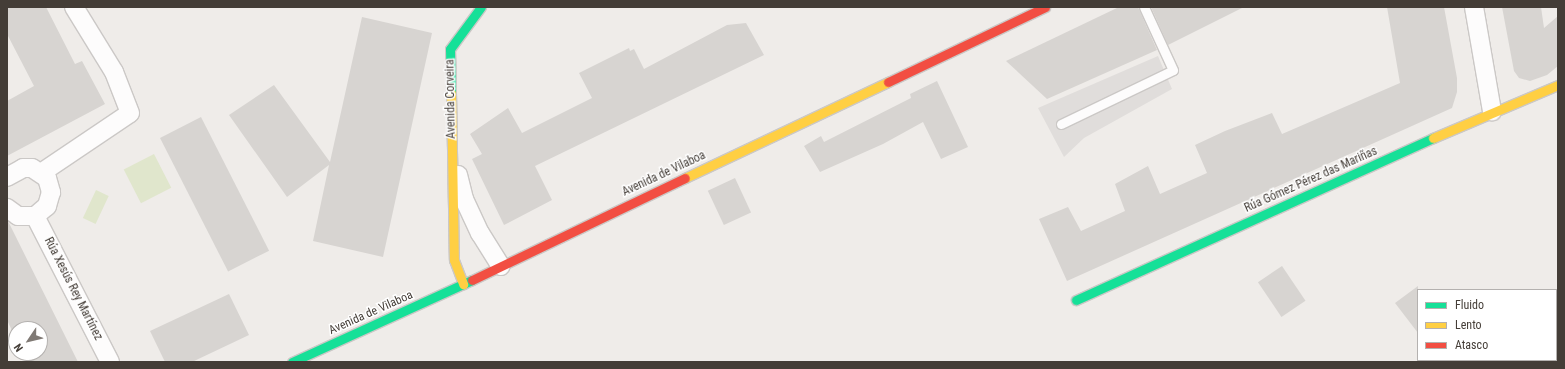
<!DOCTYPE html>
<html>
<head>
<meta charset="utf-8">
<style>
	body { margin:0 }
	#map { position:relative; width:1565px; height:369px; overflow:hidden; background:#efece9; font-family:"Roboto Condensed",sans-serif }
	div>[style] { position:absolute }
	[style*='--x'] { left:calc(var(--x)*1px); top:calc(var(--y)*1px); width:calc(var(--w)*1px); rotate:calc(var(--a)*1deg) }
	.green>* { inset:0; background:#e0e6cc; transform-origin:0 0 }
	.parking>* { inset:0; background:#e0dddb }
	.building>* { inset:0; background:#d7d4d1; transform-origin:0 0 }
	.roads { filter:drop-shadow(1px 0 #cbc8c6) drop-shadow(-1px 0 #cbc8c6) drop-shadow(0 1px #cbc8c6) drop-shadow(0 -1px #cbc8c6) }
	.lane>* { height:9px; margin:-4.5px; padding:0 4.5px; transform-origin:4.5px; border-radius:4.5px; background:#fdfcfc }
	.street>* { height:18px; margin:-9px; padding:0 9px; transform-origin:9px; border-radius:9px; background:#fdfcfc }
	.fast>* { height:9px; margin:-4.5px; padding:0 4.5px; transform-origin:4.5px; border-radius:4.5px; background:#16e098 }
	.slow>* { height:9px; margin:-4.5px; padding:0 4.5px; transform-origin:4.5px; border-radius:4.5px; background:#ffcf43 }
	.jam>* { height:9px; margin:-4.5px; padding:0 4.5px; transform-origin:4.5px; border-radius:4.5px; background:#f24e42 }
	span { translate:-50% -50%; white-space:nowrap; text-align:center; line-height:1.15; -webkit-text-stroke:3px #fff; paint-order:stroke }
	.street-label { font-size:12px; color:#443d37 }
	.frame { position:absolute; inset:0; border:8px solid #443d37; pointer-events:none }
	.legend { position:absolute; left:1417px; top:289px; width:140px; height:72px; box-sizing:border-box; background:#fff; border:1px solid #b4b1af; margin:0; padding:5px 7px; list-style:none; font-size:12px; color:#443d37 }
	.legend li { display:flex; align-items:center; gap:8px; height:20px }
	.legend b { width:20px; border:1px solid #b4b1af }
	.north { position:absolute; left:8px; top:321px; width:40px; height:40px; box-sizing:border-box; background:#fff; border:1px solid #b4b1af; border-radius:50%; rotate:235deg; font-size:11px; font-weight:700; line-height:16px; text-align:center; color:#443d37 }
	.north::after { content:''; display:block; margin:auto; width:14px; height:18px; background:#807a75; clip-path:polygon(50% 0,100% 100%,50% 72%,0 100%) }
</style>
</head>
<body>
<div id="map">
	<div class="green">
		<div style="left:154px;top:154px;width:38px;height:34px;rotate:63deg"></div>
		<div style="left:96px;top:190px;width:14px;height:31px;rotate:25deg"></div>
	</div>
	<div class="parking">
		<div style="clip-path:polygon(1158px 56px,1172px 89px,1084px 138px,1064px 157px,1038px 108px)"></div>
	</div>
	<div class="building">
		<div style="clip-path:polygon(7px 7px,46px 7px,75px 64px,82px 61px,105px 104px,7px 156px,7px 101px,34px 86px,7px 34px)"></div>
		<div style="clip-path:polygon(1119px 7px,1138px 7px,1157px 50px,1047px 99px,1006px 61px)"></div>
		<div style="clip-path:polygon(1151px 7px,1244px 7px,1168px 45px)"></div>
		<div style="clip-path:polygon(1387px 7px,1444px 7px,1457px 78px,1457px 92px,1452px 108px,1067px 281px,1039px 219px,1068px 207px,1081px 231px,1125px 211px,1115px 184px,1148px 166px,1160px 194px,1207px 173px,1195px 145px,1225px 131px,1272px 113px,1282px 134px,1400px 83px)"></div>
		<div style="clip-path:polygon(1502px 7px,1541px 7px,1544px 28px,1558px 16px,1558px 66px,1547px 75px,1530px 81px,1519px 78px,1514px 71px)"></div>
		<div style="clip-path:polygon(362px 17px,432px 33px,383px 257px,313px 241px,329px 165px,287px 197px,229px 115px,274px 85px,330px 162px)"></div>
		<div style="clip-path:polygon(746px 23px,764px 55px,535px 166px,552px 200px,504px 225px,472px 159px,482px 154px,470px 134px,508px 108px,522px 133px,592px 98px,579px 73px,629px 48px,630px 51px,634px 49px,644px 69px,727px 25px)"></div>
		<div style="clip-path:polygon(937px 81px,968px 147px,941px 159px,923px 122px,883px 144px,820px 172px,804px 146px,821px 136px,824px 142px,911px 98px,910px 94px)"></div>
		<div style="left:201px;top:117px;width:150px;height:46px;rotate:63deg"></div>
		<div style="left:735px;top:178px;width:38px;height:30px;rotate:65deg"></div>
		<div style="clip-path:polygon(7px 221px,9px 223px,78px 362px,27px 362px,23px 353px,40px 353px,40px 329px,16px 329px,16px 339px,7px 320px)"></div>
		<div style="left:1282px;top:266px;width:42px;height:29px;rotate:56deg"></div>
		<div style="clip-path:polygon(1418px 286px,1418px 333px,1395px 303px)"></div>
		<div style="clip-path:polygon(229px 294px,249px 335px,192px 362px,165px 362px,150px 331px)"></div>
	</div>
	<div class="roads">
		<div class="lane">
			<div style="--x:1061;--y:124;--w:124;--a:-25.7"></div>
			<div style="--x:1173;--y:70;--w:69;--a:-114.7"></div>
		</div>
		<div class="street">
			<div style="--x:1474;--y:7;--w:106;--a:80.2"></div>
			<div style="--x:41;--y:173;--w:107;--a:-34"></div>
			<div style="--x:130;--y:113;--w:44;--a:-111.3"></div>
			<div style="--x:114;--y:72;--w:76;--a:-121.6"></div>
			<div style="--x:458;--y:175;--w:25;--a:76"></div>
			<div style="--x:464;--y:199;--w:38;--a:65"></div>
			<div style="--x:480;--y:233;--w:39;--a:58"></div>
			<div style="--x:7;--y:177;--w:18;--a:-29"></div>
			<div style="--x:23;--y:168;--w:9;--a:0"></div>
			<div style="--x:32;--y:168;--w:18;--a:34"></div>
			<div style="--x:47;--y:178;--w:15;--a:74"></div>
			<div style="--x:51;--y:192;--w:15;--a:106"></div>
			<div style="--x:47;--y:206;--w:16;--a:140"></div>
			<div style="--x:35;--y:216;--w:17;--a:180"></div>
			<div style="--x:18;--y:216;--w:14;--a:-144"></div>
			<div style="--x:35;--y:216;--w:164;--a:62.8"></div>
			<div style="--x:1556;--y:302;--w:2;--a:27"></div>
			<div style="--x:1432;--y:362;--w:4;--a:-34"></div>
		</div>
		<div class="fast">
			<div style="--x:451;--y:93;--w:44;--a:-91.3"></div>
			<div style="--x:450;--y:49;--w:52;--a:-53.6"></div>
			<div style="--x:1076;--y:300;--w:392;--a:-24.4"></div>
			<div style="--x:292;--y:362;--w:198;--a:-24.5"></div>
		</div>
		<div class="slow">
			<div style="--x:451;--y:93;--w:167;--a:89"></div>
			<div style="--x:454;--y:260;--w:26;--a:69"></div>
			<div style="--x:1433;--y:138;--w:136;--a:-23"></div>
			<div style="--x:685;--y:178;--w:225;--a:-25.3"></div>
		</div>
		<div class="jam">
			<div style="--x:888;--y:82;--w:174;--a:-25.5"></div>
			<div style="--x:472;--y:280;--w:236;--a:-25.6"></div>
		</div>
	</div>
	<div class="street-label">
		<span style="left:451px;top:99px;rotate:-91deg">Avenida Corveira</span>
		<span style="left:664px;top:174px;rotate:-25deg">Avenida de Vilaboa</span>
		<span style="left:1311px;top:180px;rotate:-24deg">Rúa Gómez Pérez das Mariñas</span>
		<span style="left:73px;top:289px;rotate:63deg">Rúa Xesús Rey Martínez</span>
		<span style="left:371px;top:313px;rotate:-24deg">Avenida de Vilaboa</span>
	</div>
	<div class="frame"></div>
	<ul class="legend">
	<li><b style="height:5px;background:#16e098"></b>Fluido</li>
	<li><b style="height:5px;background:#ffcf43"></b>Lento</li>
	<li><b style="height:5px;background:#f24e42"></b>Atasco</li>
	</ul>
	<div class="north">N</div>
</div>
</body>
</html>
